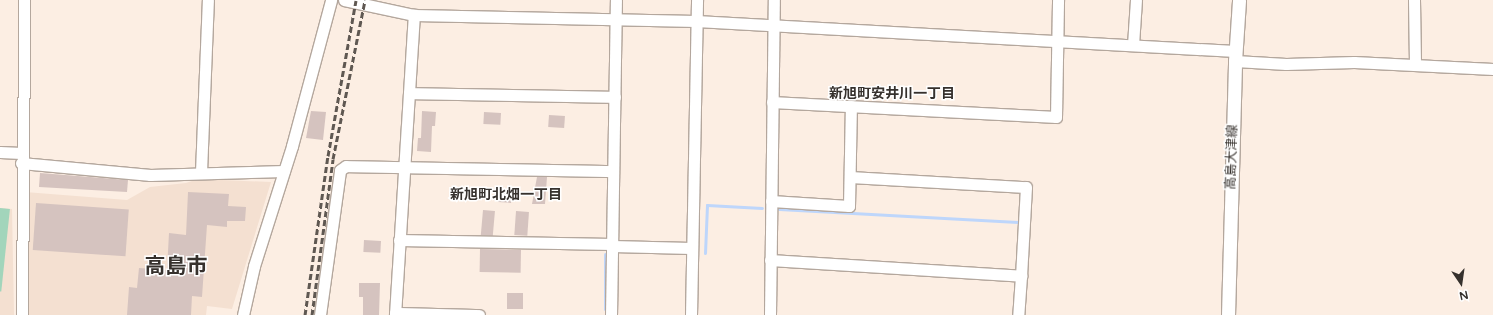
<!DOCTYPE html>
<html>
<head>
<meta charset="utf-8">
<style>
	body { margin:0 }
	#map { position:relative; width:1493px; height:315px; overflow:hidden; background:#fceee3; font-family:"Varela Round","Noto Sans JP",sans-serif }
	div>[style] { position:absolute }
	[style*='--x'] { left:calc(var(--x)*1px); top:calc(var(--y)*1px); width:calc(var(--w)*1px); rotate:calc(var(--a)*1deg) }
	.built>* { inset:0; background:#f4e0d1 }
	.green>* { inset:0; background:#a2d5bb; transform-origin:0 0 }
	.stream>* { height:3px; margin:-1.5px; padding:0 1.5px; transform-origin:1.5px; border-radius:1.5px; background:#bed6fb }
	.building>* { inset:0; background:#d5c3bf; transform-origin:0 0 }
	.roads { filter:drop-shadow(1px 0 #b4a79d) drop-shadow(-1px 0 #b4a79d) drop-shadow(0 1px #b4a79d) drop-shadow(0 -1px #b4a79d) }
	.minor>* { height:11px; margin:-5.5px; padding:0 5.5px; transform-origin:5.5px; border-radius:5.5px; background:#fff }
	.major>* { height:13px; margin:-6.5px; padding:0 6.5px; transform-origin:6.5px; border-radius:6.5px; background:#fff }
	.rail>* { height:3px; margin-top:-1.5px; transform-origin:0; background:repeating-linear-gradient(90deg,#5f5852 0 6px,transparent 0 9px) }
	span { translate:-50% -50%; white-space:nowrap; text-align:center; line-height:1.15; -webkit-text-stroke:3px #fff; paint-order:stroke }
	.street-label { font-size:13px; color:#36312d }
	.neighbourhood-label { font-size:14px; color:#36312d; font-weight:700 }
	.town-label { font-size:21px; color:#36312d; font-weight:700 }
	.north { position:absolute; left:1441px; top:263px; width:40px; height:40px; -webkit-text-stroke:3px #fff; paint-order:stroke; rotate:167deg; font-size:11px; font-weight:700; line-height:16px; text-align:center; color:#36312d }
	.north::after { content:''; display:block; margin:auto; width:14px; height:18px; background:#36312d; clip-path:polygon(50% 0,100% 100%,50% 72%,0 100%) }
</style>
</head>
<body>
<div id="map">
	<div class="built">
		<div style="clip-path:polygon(198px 179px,271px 182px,232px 309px,207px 306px,206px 315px,26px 315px,25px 192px,127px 200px,150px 187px,186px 183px)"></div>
		<div style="clip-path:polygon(0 208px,12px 209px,14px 315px,0 315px)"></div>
	</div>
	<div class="green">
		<div style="left:0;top:208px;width:10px;height:83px;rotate:6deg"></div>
	</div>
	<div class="stream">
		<div style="--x:779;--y:209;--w:239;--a:3.1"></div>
		<div style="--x:705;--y:253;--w:48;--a:-87.6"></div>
		<div style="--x:707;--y:205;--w:55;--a:3.1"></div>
		<div style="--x:605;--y:309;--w:55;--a:-90"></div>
	</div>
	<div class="building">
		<div style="clip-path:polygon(311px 111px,326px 112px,323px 140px,306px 138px)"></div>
		<div style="clip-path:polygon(422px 111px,436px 112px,435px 126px,432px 126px,431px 152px,417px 151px,418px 138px,421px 138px)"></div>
		<div style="left:484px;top:112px;width:17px;height:12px;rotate:3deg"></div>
		<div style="left:549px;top:115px;width:16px;height:12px;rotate:4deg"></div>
		<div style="clip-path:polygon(40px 173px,128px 180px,127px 192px,39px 187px)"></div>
		<div style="clip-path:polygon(537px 177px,547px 177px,545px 204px,532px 204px)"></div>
		<div style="left:499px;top:189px;width:13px;height:13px;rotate:4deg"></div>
		<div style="clip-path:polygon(188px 192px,229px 194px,228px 206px,246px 207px,245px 221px,227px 221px,227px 227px,207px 225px,202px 297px,192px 296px,191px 315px,127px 315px,129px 287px,137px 288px,139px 268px,167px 270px,169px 233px,186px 235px)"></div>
		<div style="left:36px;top:203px;width:93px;height:47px;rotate:4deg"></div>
		<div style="left:483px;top:210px;width:12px;height:25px;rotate:5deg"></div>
		<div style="left:516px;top:211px;width:13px;height:24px;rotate:4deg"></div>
		<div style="left:364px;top:240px;width:17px;height:12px;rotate:3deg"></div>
		<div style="left:480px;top:249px;width:41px;height:23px;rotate:1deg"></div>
		<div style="clip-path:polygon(359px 283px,380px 283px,379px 315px,363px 315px,363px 297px,359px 297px)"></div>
		<div style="left:507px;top:293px;width:16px;height:16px"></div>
	</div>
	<div class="roads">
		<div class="minor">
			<div style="--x:344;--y:0;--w:72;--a:12.1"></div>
			<div style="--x:414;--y:15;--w:282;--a:1.2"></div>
			<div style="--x:696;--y:21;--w:540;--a:3.19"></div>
			<div style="--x:1414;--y:0;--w:64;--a:89.1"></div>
			<div style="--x:1133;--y:45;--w:45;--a:-86.2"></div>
			<div style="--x:1235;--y:61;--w:51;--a:3.4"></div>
			<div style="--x:1286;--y:64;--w:68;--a:-1.7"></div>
			<div style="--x:1354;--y:62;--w:139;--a:2.9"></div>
			<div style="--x:409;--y:93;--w:206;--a:1.1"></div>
			<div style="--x:772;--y:102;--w:284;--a:3"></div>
			<div style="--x:1056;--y:117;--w:117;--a:-89"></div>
			<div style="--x:0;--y:152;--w:21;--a:3"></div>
			<div style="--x:21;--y:163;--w:130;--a:5.3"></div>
			<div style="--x:150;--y:175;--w:134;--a:-1.7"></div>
			<div style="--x:201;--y:172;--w:172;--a:-87.7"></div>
			<div style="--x:850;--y:177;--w:176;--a:3.3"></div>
			<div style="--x:1026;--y:187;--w:89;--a:93.2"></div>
			<div style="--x:771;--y:201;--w:78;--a:3.7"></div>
			<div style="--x:849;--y:206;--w:100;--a:-88.9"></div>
			<div style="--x:399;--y:240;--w:213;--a:1.1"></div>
			<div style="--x:612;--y:246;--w:79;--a:1.5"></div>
			<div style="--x:770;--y:260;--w:252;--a:3.6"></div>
			<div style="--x:1021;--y:276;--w:39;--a:94"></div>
			<div style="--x:395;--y:313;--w:84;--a:1.4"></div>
			<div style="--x:22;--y:315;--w:315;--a:-89.6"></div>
			<div style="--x:243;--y:315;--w:50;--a:-77.3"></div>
			<div style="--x:254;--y:266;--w:126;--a:-72.4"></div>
			<div style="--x:292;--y:146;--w:151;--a:-75"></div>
			<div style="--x:320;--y:315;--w:146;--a:-82.1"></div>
			<div style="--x:340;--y:170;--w:7;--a:-34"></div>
			<div style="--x:346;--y:166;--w:267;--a:1.1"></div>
			<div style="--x:395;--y:315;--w:301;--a:-86.4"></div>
			<div style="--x:611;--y:315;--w:315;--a:-89.1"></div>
			<div style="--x:691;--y:315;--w:315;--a:-88.9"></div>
			<div style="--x:770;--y:315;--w:315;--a:-89.3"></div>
		</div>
		<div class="major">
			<div style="--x:1228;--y:315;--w:254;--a:-88.4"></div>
			<div style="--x:1235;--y:61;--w:61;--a:-86.2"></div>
		</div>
	</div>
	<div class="rail">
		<div style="--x:305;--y:315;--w:161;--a:-81.8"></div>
		<div style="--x:328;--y:156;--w:158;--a:-79.8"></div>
		<div style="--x:312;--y:315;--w:157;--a:-82.3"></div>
		<div style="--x:333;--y:159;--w:162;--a:-78.6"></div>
	</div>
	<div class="street-label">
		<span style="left:1232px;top:157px;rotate:-88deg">高島大津線</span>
	</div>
	<div class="neighbourhood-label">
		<span style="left:892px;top:94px">新旭町安井川一丁目</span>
		<span style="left:506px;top:195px">新旭町北畑一丁目</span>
	</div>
	<div class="town-label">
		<span style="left:176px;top:267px">高島市</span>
	</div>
	<div class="north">N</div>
</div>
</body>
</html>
